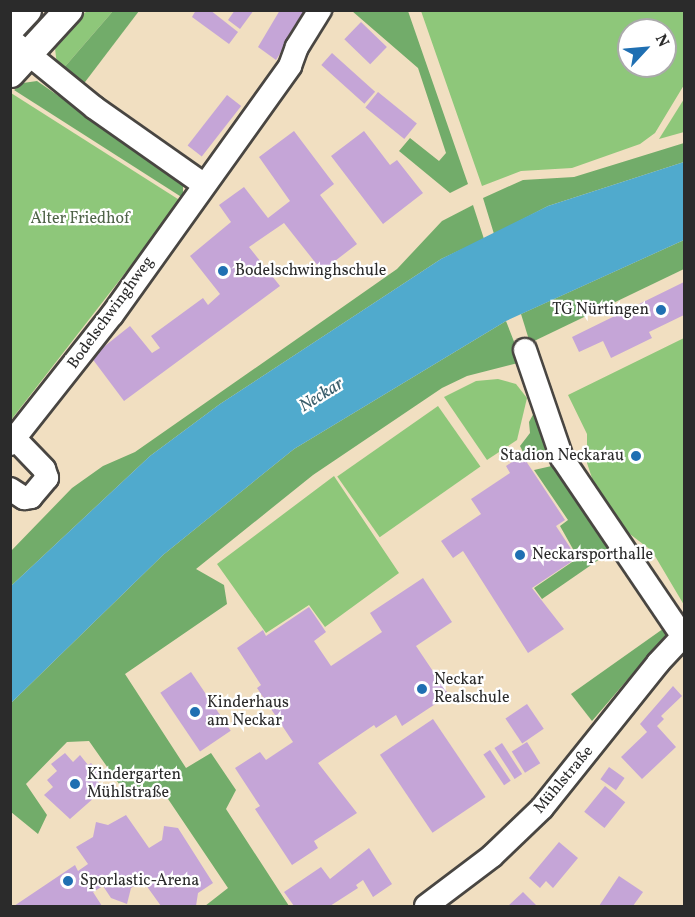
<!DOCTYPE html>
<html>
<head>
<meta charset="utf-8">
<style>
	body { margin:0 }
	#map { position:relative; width:695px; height:917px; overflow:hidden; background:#f1dfc1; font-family:Vollkorn,serif }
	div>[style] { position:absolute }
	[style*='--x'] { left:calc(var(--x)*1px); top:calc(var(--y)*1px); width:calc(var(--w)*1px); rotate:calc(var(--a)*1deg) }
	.green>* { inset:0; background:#8ec77a; transform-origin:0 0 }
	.forest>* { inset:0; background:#72ac6a }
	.water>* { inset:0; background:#50aacd }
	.building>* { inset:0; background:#c5a5d7; transform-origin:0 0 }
	.roads { filter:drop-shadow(2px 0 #494642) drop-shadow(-2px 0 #494642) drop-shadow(0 2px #494642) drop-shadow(0 -2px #494642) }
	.minor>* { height:22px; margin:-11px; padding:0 11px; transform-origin:11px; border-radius:11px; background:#fff }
	.major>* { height:27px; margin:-13.5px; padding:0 13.5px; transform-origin:13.5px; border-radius:13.5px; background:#fff }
	.dots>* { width:16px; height:16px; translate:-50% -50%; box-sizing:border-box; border:3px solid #fff; border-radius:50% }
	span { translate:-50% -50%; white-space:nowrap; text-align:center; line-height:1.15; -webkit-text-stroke:4.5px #fff; paint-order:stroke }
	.park-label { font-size:16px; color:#4e6247 }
	.poi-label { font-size:16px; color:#2b2b2b }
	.left { translate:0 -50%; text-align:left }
	.right { translate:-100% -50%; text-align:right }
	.street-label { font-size:16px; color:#2b2b2b }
	.water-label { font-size:18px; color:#3a5e6c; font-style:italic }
	.frame { position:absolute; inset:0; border:12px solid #2b2b2b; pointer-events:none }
	.north { position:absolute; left:617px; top:18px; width:60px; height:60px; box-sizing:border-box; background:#fff; border:2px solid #aaa; border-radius:50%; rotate:64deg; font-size:16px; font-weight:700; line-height:24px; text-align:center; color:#2b2b2b }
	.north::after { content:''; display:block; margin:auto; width:21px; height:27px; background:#1f6fb2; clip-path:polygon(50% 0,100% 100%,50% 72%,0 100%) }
</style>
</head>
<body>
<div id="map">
	<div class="green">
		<div style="clip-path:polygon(87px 11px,113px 11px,62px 70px,57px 66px,55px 48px,63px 32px)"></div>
		<div style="clip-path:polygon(evenodd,421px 11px,684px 11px,684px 85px,655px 133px,640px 144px,572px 168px,521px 171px,482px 186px,421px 11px,629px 30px,665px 30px,665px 66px,629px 66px,629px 30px)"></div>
		<div style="clip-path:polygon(11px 93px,181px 201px,11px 420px,10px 94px)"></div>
		<div style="clip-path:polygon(684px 99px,684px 132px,659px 139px)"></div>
		<div style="clip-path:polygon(684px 338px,684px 605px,652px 551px,622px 528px,595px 487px,587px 463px,587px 434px,568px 395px)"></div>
		<div style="clip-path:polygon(498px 379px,516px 384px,527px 398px,517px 440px,487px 460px,444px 397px,476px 381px)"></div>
		<div style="left:438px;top:406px;width:74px;height:123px;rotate:55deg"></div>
		<div style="clip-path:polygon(334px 476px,399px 573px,325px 627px,309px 605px,266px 633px,217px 564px)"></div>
	</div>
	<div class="forest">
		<div style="clip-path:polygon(113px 11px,139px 11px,82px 86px,62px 70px)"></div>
		<div style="clip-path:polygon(352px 11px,408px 11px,468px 184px,450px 193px,399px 151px,410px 138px,439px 161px,446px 153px,418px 68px)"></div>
		<div style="clip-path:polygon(37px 81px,183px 182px,183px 198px,14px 90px,23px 83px)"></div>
		<div style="clip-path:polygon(684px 143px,684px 162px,548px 206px,494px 234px,483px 198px,523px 180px,574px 177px)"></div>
		<div style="clip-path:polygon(473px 205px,484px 239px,441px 259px,220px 404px,150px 456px,11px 586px,10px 552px,72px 488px,103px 466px,135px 452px,397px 269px,442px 221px)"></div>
		<div style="clip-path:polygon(684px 240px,684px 269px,530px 343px,521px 314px)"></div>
		<div style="clip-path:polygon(506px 321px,522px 362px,467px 376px,442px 388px,313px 475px,196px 569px,224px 585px,227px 604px,125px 674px,186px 768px,211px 753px,236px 790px,226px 809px,289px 906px,205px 906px,228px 888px,164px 793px,129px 798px,89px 741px,67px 742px,26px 784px,47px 815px,38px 834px,11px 812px,11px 703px,163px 555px,294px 449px)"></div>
		<div style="clip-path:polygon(535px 411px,550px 452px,539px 461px,524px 454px,520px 446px,530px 433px,529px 422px)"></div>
		<div style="clip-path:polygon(556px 465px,610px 552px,542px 599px,534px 588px,578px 558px,560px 526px,568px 520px,534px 470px)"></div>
		<div style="clip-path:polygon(667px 626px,670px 630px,592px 721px,571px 694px)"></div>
	</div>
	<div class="water">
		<div style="clip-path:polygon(684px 162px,684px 240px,506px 321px,294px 449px,163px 555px,11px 703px,11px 586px,150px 456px,220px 404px,441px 259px,548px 206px)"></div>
	</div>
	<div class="building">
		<div style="clip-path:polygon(196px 10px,210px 10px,238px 32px,229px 44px,192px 17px)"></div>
		<div style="clip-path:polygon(235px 10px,254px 10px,240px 29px,228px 20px)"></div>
		<div style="clip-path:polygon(280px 10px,307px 10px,276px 60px,258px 47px)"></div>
		<div style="left:361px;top:22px;width:36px;height:24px;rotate:44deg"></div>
		<div style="left:332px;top:53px;width:58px;height:16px;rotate:42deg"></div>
		<div style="left:378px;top:92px;width:50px;height:20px;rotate:39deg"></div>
		<div style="left:227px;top:95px;width:18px;height:64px;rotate:38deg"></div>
		<div style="clip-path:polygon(294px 131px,334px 184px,320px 195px,357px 244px,322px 271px,284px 223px,249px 247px,280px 286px,124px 401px,91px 357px,130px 326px,152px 353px,160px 348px,151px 336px,203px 298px,208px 305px,220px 294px,190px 256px,231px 222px,219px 205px,244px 187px,268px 218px,290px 201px,259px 157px)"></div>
		<div style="clip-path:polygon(364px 131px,390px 165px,397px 160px,423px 193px,383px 224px,331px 156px)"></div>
		<div style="clip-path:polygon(684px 282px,684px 315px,649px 332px,652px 338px,611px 358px,603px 341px,579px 352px,572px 337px)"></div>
		<div style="clip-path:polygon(522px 455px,565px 520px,556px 526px,577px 558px,532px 588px,564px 629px,528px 653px,463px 551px,453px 558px,441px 541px,481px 514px,471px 499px,510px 473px,506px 466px)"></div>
		<div style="clip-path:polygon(423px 578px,452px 622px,416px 646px,449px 695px,402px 726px,396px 715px,376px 728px,374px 725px,318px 763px,357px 813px,314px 841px,318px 848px,292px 865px,255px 809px,260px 806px,235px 768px,260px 752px,266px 760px,293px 742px,257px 688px,261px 685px,237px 648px,263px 630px,266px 636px,309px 607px,326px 632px,314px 641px,331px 666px,382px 632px,370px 613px)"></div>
		<div style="left:191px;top:672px;width:71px;height:37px;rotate:56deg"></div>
		<div style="clip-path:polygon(673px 686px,682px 696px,661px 716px,664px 719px,657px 726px,676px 747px,642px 779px,621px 757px,647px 732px,640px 724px)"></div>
		<div style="left:527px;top:704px;width:30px;height:26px;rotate:56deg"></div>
		<div style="left:433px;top:719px;width:94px;height:64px;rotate:56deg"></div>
		<div style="left:527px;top:742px;width:25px;height:18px;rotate:58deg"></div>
		<div style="left:502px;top:743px;width:37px;height:9px;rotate:57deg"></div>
		<div style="left:490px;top:750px;width:37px;height:8px;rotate:56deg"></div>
		<div style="clip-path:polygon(65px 753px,73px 762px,80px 755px,88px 765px,91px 763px,100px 773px,95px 778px,104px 789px,70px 819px,44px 795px,53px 787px,47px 780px,57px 771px,51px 764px)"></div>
		<div style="left:609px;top:767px;width:19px;height:15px;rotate:35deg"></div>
		<div style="left:605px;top:786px;width:26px;height:33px;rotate:39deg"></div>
		<div style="clip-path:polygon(126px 815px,149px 848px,162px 840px,164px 826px,178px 828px,213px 883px,198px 893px,196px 906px,161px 906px,143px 881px,131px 888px,127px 904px,111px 898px,103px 886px,93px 892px,102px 906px,14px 906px,75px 865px,78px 871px,88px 864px,76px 847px,93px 837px,96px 822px,108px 825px)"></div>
		<div style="clip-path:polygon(559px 842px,578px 858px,553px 888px,546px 881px,540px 888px,529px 878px)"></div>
		<div style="clip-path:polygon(369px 848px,392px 884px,373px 897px,363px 880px,356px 885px,358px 888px,330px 906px,294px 906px,284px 892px,321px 867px,330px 879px)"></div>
		<div style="clip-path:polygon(619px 876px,643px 892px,633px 906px,599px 906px)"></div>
		<div style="clip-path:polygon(523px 892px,537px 906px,508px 906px)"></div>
	</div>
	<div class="roads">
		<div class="minor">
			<div style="--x:10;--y:39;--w:109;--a:39.1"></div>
			<div style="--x:95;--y:108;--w:132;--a:35.1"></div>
			<div style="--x:525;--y:350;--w:114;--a:71.1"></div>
			<div style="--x:562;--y:458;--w:216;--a:55.9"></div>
			<div style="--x:10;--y:444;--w:164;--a:-51.7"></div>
			<div style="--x:112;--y:315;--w:306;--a:-54.4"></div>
			<div style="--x:290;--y:66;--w:20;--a:-70"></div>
			<div style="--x:297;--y:47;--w:44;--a:-58.1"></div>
			<div style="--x:10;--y:489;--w:17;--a:33"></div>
			<div style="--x:24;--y:498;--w:7;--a:-8"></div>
			<div style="--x:31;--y:497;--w:25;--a:-50"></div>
			<div style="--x:47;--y:478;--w:9;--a:-108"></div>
			<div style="--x:44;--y:469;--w:40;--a:-134"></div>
			<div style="--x:426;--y:906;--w:83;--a:-37.1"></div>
			<div style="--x:492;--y:856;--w:69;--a:-43.8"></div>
			<div style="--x:542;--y:808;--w:186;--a:-51.3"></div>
			<div style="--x:658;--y:663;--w:38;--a:-47"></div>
		</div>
		<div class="major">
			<div style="--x:10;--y:28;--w:25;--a:-47"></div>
			<div style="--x:10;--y:73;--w:86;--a:-47.4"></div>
		</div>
	</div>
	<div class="dots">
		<div style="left:223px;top:271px;background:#1f6fb2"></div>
		<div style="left:661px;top:310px;background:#1f6fb2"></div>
		<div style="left:636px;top:456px;background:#1f6fb2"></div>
		<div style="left:520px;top:555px;background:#1f6fb2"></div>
		<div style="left:422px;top:689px;background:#1f6fb2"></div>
		<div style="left:195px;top:712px;background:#1f6fb2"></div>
		<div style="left:75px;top:784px;background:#1f6fb2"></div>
		<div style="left:68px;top:881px;background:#1f6fb2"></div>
	</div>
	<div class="park-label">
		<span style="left:80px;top:219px">Alter Friedhof</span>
	</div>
	<div class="poi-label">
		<span class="left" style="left:235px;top:271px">Bodelschwinghschule</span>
		<span class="right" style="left:649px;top:310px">TG Nürtingen</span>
		<span class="right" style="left:624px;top:456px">Stadion Neckarau</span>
		<span class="left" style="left:532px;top:555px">Neckarsporthalle</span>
		<span class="left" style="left:434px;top:689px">Neckar<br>Realschule</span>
		<span class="left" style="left:207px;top:712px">Kinderhaus<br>am Neckar</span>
		<span class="left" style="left:87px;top:784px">Kindergarten<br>Mühlstraße</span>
		<span class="left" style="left:80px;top:881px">Sporlastic-Arena</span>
	</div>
	<div class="street-label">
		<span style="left:111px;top:313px;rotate:-54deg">Bodelschwinghweg</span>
		<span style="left:564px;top:780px;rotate:-50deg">Mühlstraße</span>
	</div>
	<div class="water-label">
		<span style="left:322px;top:396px;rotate:-32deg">Neckar</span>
	</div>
	<div class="frame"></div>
	<div class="north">N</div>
</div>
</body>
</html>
